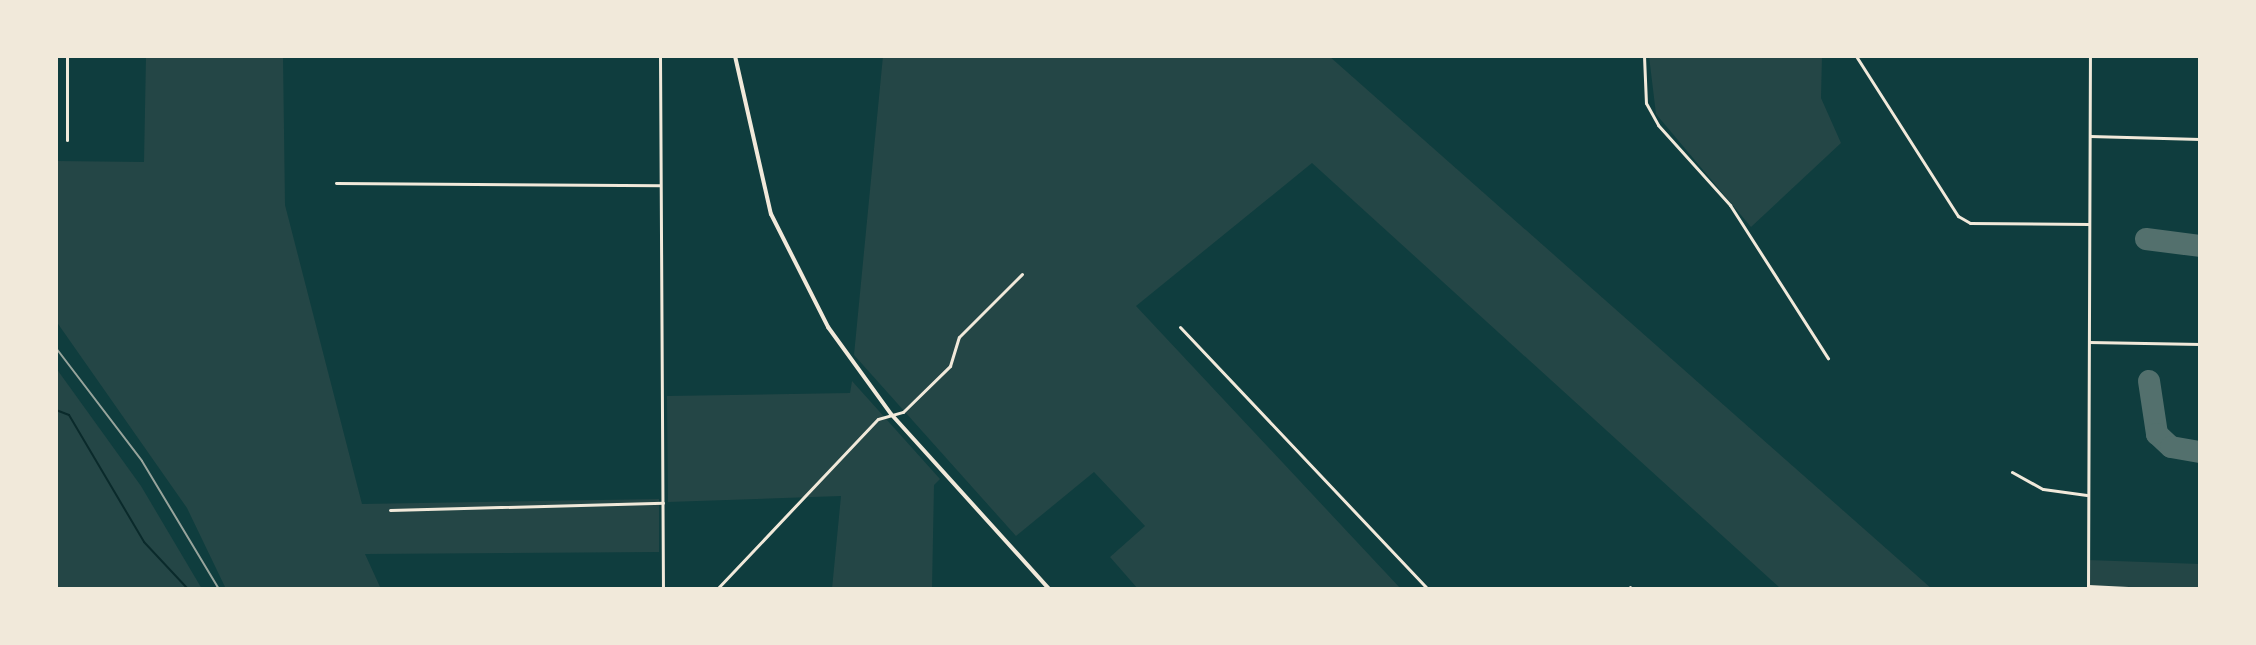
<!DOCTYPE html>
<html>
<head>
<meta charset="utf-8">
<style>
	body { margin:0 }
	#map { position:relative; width:2256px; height:645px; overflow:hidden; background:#0f3d3e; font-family:"PT Sans Narrow",sans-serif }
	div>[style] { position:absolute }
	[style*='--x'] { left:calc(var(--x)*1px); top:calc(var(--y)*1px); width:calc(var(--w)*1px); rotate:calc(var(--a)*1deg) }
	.green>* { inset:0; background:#244646; transform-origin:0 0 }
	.stream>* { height:2px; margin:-1px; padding:0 1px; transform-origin:1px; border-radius:1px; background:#0a2a2b }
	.taxiway>* { height:22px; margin:-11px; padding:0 11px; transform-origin:11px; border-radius:11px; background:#53706d }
	.minor>* { height:3px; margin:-1.5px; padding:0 1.5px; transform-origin:1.5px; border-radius:1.5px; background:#f1e9da }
	.tertiary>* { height:4px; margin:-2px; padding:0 2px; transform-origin:2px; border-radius:2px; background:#f1e9da }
	.rail>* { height:2px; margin:-1px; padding:0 1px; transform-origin:1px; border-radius:1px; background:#97a49c }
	span { translate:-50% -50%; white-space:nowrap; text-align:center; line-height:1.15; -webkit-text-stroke:8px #f1e9da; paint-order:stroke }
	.frame { position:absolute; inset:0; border:58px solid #f1e9da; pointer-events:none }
</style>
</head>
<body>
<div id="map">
	<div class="green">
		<div style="clip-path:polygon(146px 56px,283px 56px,285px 205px,362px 504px,659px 499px,659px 552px,365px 554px,381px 589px,226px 589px,187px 508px,56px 321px,56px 161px,144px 162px)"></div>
		<div style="clip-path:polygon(883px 56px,1329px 56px,1932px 589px,1781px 589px,1312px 163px,1136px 306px,1401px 589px,1138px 589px,1110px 557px,1145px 526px,1094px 472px,1016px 536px,854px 355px)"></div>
		<div style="clip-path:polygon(1649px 56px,1822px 56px,1821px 98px,1841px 143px,1751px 227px,1656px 114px)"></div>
		<div style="clip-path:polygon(56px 368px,141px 486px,202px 589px,56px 589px)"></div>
		<div style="clip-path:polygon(852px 381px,940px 479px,934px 485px,932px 589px,832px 589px,841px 496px,668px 502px,667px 396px,850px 393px)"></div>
		<div style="left:2088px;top:560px;width:112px;height:29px;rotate:2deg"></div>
	</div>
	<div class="stream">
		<div style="--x:56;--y:410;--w:14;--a:21"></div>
		<div style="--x:69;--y:415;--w:147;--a:59.4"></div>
		<div style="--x:144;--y:542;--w:64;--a:46.9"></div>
	</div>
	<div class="taxiway">
		<div style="--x:2146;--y:239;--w:54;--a:7.4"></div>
		<div style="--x:2149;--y:381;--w:54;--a:81.4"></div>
		<div style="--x:2157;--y:434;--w:19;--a:43"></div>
		<div style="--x:2171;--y:447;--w:29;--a:10"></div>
	</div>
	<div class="minor">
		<div style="--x:660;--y:56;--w:533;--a:89.68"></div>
		<div style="--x:1644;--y:56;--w:47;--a:87.6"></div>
		<div style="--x:1646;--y:103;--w:25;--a:61"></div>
		<div style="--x:1658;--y:125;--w:108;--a:48"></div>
		<div style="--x:1730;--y:205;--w:182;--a:57.4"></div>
		<div style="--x:1856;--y:56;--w:190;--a:57.5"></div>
		<div style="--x:1958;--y:216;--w:14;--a:30"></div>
		<div style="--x:1970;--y:223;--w:119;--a:0.5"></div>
		<div style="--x:2090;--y:136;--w:110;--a:1.6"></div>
		<div style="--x:67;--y:140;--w:84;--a:-90"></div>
		<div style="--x:336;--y:183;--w:324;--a:0.4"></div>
		<div style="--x:1180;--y:327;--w:361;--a:46.6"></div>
		<div style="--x:2089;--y:342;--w:111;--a:1"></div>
		<div style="--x:2012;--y:472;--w:35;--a:29"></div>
		<div style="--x:2043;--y:489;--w:44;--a:7.8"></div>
		<div style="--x:390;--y:510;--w:273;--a:-1.5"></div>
		<div style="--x:2088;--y:586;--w:60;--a:2.9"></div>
		<div style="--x:717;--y:589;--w:234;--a:-46.6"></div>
		<div style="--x:878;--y:419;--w:26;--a:-16"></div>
		<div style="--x:903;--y:412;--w:66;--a:-44.4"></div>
		<div style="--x:950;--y:366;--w:30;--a:-73"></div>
		<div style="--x:959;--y:337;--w:89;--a:-45"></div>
		<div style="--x:1630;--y:589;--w:2;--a:-90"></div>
		<div style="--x:2088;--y:589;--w:533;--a:-89.79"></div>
	</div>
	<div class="tertiary">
		<div style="--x:735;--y:56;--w:162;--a:77.2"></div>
		<div style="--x:771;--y:214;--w:127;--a:63.2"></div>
		<div style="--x:828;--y:327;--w:107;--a:54.1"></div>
		<div style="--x:891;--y:414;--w:236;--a:47.9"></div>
	</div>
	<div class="rail">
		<div style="--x:56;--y:348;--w:142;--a:52.7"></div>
		<div style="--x:142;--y:461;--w:149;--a:59"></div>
	</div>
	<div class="frame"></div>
</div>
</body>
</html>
